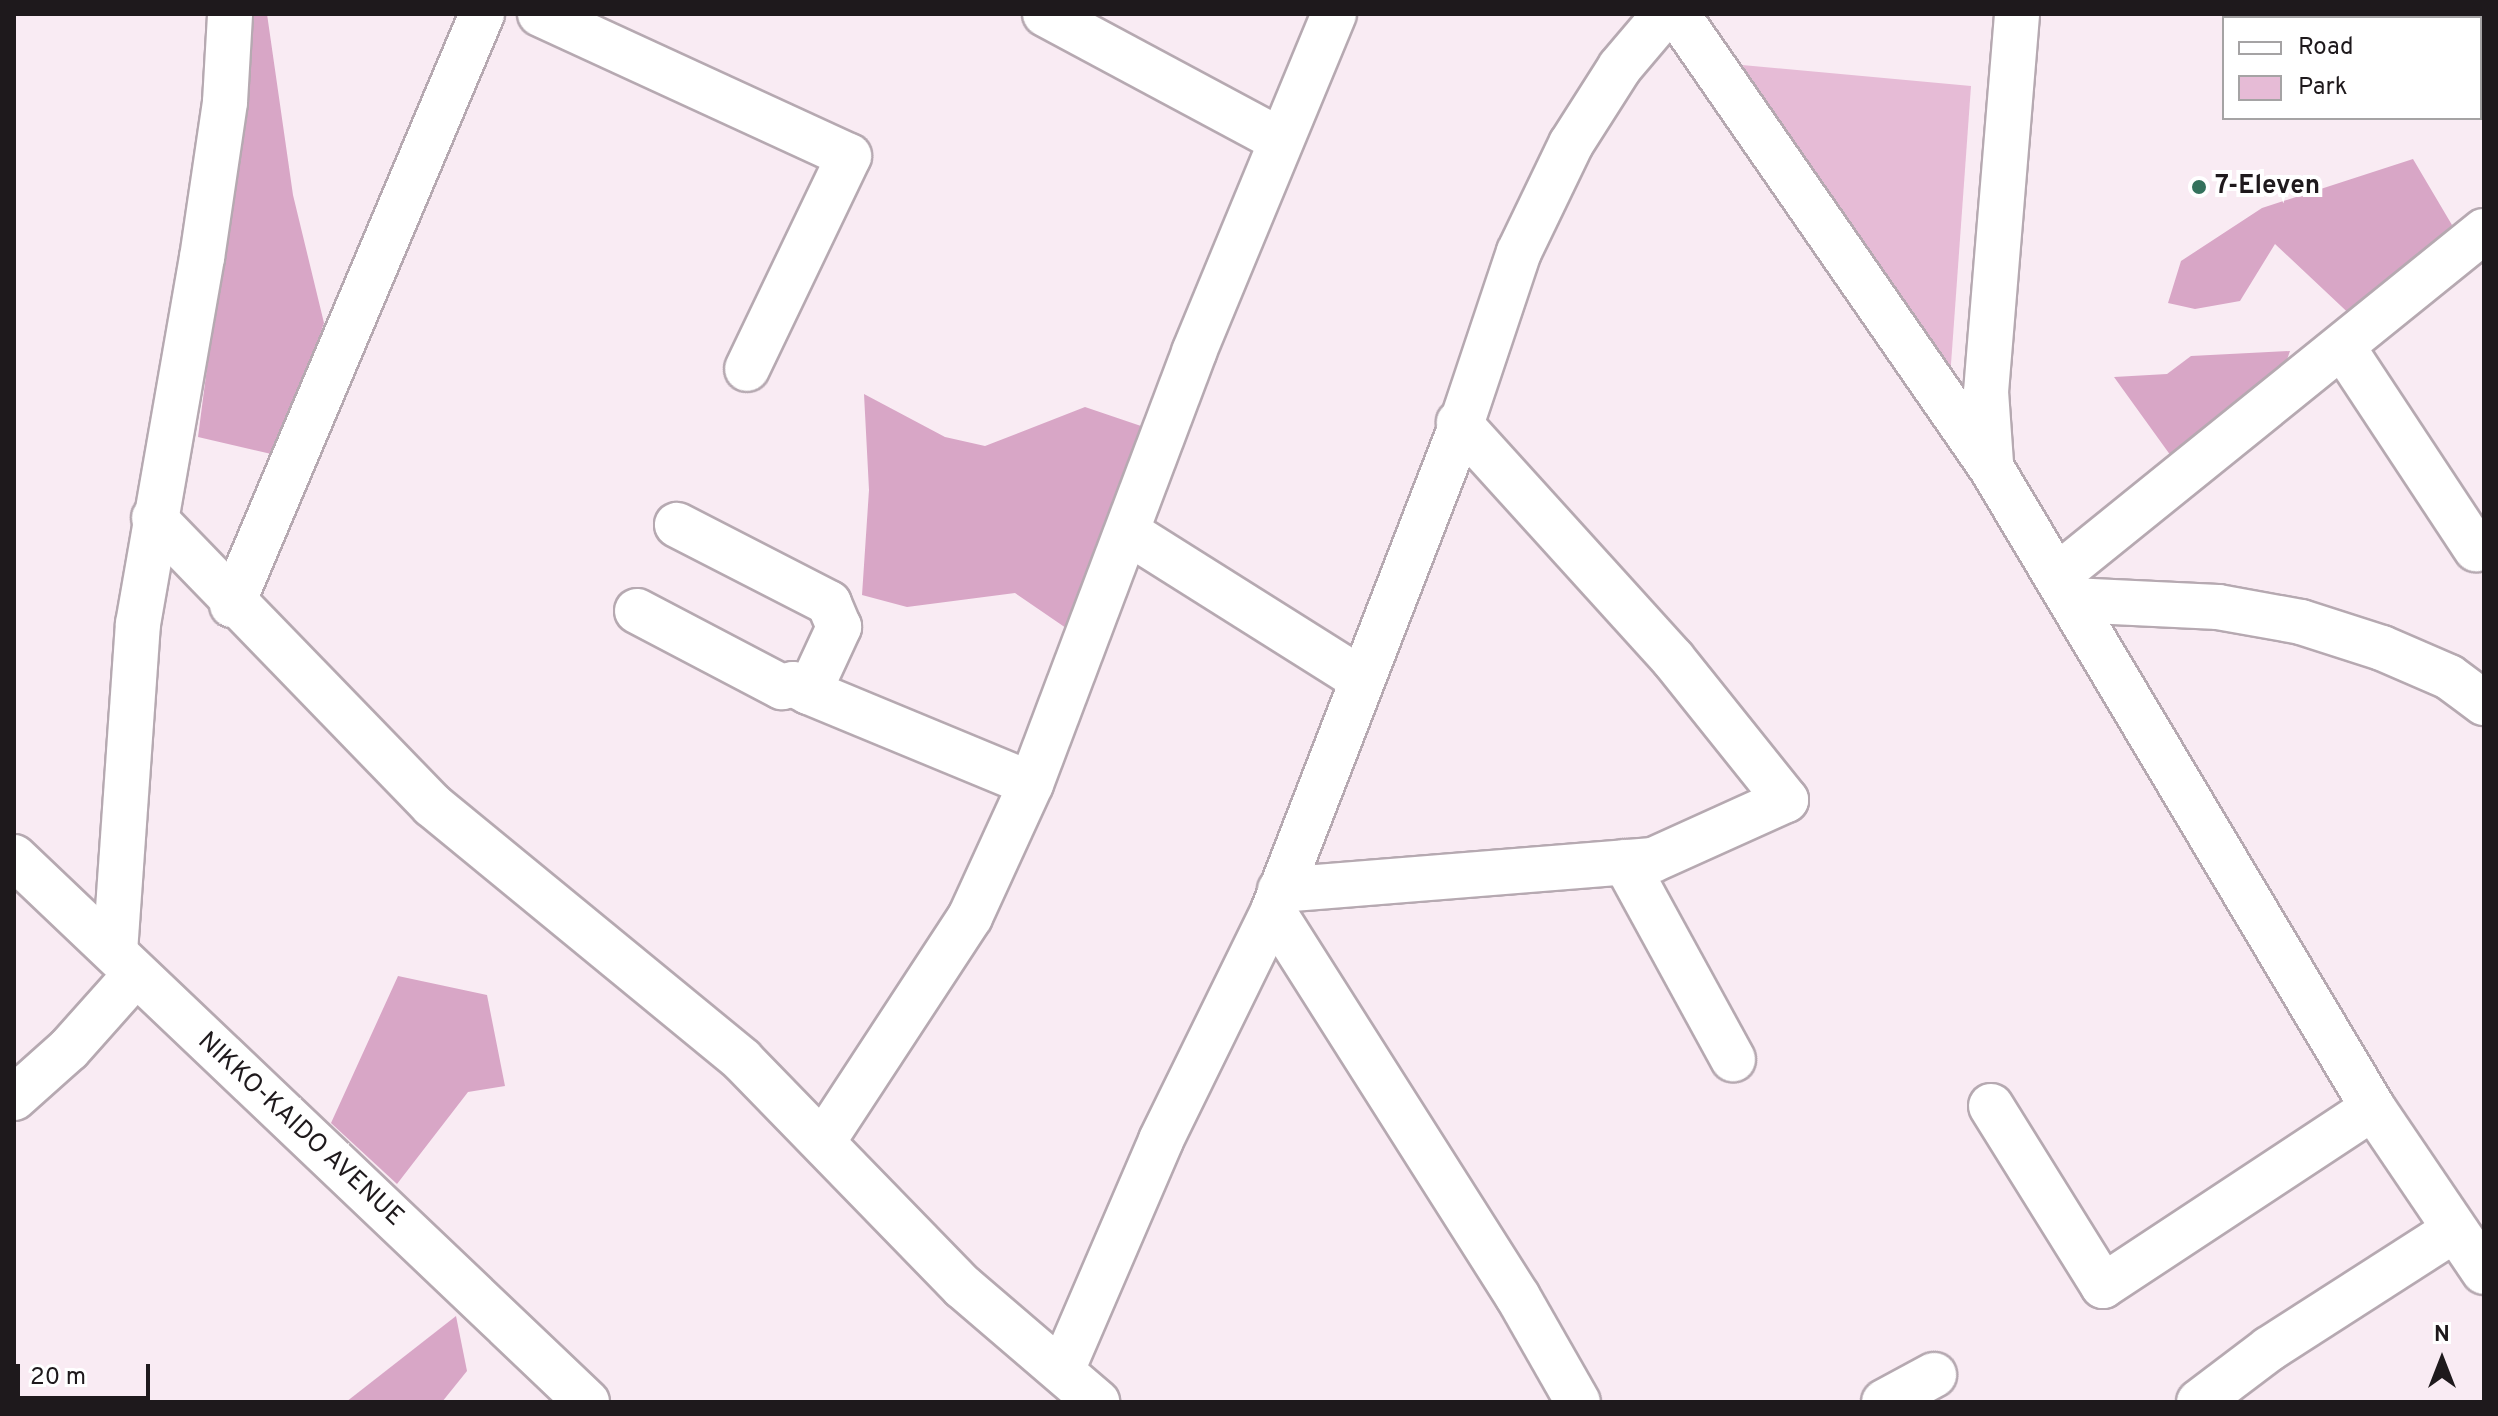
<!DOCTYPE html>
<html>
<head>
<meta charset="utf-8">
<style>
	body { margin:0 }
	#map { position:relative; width:2498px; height:1416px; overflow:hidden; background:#f9ebf3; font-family:Overpass,sans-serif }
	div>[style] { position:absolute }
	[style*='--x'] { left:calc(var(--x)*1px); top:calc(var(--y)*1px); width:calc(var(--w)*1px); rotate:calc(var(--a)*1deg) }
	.green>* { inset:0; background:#e6bbd6 }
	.forest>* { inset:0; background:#d8a6c6 }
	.roads { filter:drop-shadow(2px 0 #b6a9b1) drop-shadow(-2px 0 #b6a9b1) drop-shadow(0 2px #b6a9b1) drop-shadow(0 -2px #b6a9b1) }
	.minor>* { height:44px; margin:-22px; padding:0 22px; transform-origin:22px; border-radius:22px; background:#fff }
	.major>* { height:44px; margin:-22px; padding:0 22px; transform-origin:22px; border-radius:22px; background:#fff }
	.dots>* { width:22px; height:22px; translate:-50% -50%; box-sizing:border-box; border:4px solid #fff; border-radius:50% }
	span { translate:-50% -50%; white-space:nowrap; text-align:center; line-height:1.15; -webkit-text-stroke:8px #fff; paint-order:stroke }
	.poi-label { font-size:26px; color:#1e191c; font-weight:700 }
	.left { translate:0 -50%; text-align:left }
	.street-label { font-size:26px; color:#1e191c }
	.frame { position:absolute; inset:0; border:16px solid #1e191c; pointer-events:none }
	.legend { position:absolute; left:2222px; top:16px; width:260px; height:104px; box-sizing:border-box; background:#fff; border:2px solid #a5a3a4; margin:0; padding:10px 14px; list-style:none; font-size:24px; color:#1e191c }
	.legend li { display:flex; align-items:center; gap:16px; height:40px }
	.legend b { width:40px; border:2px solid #a5a3a4 }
	.north { position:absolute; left:2402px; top:1320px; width:80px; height:80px; -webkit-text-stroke:6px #fff; paint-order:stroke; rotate:0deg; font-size:22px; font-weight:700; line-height:32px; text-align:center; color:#1e191c }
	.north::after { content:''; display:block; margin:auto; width:28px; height:36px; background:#1e191c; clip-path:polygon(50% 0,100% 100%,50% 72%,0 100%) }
	.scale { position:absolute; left:16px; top:1364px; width:134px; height:36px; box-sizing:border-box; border:4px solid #1e191c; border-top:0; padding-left:10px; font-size:24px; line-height:28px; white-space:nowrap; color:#1e191c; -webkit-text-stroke:6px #fff; paint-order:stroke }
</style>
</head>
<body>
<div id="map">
	<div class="green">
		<div style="clip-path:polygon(1742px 65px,1971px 86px,1950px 378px)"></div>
	</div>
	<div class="forest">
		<div style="clip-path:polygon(253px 14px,267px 14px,293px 195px,324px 323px,280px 456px,198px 437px)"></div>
		<div style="clip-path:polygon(2413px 159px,2452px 225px,2375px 338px,2275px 244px,2240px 301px,2195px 309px,2168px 303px,2181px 261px,2262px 208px)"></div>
		<div style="clip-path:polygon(2290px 351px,2280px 380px,2176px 463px,2114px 377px,2167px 374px,2191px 356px)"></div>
		<div style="clip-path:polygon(864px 394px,945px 437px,985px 446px,1085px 407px,1141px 426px,1162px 498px,1126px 584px,1066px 628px,1015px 593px,907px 607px,862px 595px,869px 490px)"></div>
		<div style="clip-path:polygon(398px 976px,487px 995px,505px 1086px,468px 1092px,397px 1184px,331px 1123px)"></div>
		<div style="clip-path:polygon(456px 1316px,467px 1371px,442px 1402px,346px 1402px)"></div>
	</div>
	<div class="roads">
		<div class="minor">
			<div style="--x:540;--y:14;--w:340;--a:24.7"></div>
			<div style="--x:849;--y:156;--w:236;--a:115.6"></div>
			<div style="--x:1045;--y:14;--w:267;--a:28.2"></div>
			<div style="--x:1677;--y:14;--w:553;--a:55.3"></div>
			<div style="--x:1992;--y:469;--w:744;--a:59.19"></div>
			<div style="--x:2373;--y:1108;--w:198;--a:55.9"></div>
			<div style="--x:2344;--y:349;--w:240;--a:56.6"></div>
			<div style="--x:1991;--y:463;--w:71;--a:-94"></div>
			<div style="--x:1986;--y:392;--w:379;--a:-85.3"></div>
			<div style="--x:154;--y:518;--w:400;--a:45.9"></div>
			<div style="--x:432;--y:805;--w:401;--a:39.4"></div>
			<div style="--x:742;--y:1060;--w:317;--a:45.8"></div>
			<div style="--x:963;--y:1287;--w:177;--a:40.6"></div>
			<div style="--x:1129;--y:533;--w:275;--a:32.2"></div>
			<div style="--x:2057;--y:576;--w:549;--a:-38.94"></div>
			<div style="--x:2071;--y:600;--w:147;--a:2.7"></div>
			<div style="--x:2218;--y:607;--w:84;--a:10.2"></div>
			<div style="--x:2301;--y:622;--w:85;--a:17.8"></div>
			<div style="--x:2382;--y:648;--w:73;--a:23.4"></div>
			<div style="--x:2449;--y:677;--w:44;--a:36.6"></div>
			<div style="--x:232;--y:605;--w:642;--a:-67.07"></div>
			<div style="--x:637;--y:611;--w:164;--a:27.7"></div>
			<div style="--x:782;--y:687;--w:11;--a:-15"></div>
			<div style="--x:793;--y:684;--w:18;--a:27"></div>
			<div style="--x:809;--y:692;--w:72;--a:-65.2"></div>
			<div style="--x:839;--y:627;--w:26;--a:-113"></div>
			<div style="--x:829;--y:603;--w:171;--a:-152.8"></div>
			<div style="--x:809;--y:692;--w:240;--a:22.5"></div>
			<div style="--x:1625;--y:862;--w:225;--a:61.3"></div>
			<div style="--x:1280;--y:890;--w:374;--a:-4.6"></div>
			<div style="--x:1653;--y:860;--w:146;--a:-24.3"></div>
			<div style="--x:1786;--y:800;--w:181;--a:-128.7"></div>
			<div style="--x:1673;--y:659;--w:319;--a:-132.2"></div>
			<div style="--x:1273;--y:911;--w:457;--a:57.6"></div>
			<div style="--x:1518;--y:1297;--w:121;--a:60.3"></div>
			<div style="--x:115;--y:952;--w:329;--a:-86"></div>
			<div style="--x:138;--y:624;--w:372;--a:-80.1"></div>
			<div style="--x:202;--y:258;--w:158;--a:-81.6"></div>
			<div style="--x:225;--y:102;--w:88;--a:-86.7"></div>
			<div style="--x:14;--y:1098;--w:74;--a:-41.7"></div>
			<div style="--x:69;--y:1049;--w:99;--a:-48.3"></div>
			<div style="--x:1991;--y:1106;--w:212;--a:58.1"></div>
			<div style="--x:2103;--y:1286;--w:323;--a:-33.4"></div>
			<div style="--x:824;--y:1140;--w:267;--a:-56.8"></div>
			<div style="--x:970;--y:917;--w:146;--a:-65.4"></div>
			<div style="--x:1031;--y:784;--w:462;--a:-69.3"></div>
			<div style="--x:1194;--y:352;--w:366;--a:-67.5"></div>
			<div style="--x:1063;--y:1368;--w:248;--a:-66.7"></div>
			<div style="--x:1161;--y:1140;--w:255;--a:-63.9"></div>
			<div style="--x:1273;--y:911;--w:512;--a:-68.8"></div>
			<div style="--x:1458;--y:434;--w:192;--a:-71.5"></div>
			<div style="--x:1519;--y:252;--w:120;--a:-64.3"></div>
			<div style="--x:1571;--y:144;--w:91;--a:-57.5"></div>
			<div style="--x:1620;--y:67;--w:70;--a:-49.7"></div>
			<div style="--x:1884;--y:1402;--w:57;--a:-28.4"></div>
			<div style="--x:2199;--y:1402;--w:88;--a:-37.1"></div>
			<div style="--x:2269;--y:1349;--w:219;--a:-32.7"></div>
		</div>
		<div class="major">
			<div style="--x:14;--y:857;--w:791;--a:43.57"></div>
		</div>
	</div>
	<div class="dots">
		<div style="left:2199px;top:187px;background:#34715c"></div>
	</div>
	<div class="poi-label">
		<span class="left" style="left:2215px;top:187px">7-Eleven</span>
	</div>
	<div class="street-label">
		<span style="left:300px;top:1130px;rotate:43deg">NIKKO-KAIDO AVENUE</span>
	</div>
	<div class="frame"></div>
	<ul class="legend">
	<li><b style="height:10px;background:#fff"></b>Road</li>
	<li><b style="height:22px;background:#e6bbd6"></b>Park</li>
	</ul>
	<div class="north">N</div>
	<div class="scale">20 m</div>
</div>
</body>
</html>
